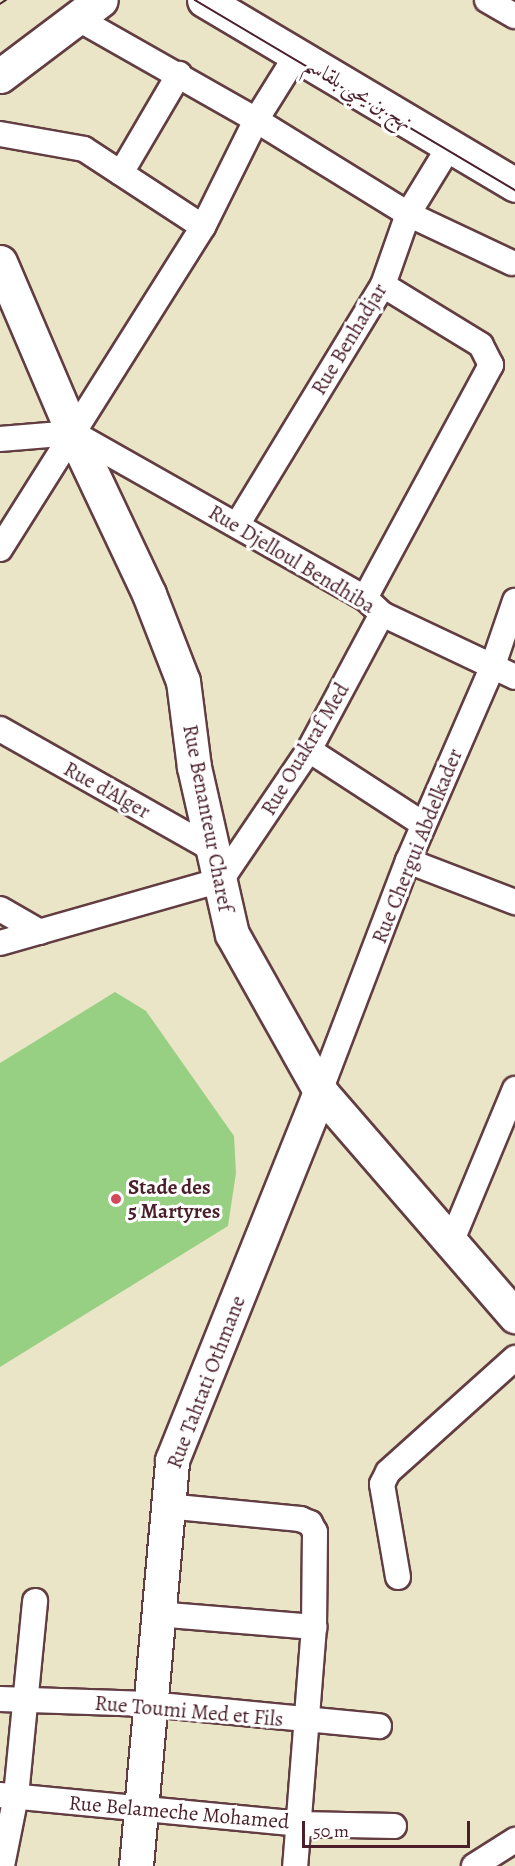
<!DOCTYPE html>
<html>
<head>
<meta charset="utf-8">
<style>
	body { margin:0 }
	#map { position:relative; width:515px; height:1866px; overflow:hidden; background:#eae5c6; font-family:Alegreya,Amiri,serif }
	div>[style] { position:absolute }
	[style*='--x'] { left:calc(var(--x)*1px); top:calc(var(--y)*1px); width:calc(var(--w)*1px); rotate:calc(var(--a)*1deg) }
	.green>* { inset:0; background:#98d083 }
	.roads { filter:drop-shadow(2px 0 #623d42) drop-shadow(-2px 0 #623d42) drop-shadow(0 2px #623d42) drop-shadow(0 -2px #623d42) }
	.street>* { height:24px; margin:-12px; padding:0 12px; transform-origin:12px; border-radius:12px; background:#fff }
	.secondary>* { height:33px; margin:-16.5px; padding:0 16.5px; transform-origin:16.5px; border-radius:16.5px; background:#fff }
	.primary>* { height:33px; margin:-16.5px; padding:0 16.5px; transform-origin:16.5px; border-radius:16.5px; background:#fff }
	.tram>* { height:1.5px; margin:-0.75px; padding:0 0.75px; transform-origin:0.75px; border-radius:0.75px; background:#4a1f2b }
	.dots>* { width:16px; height:16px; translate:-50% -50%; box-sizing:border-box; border:3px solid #fff; border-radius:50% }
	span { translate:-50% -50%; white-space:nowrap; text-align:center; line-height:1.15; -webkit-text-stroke:6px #fff; paint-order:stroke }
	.street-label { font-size:21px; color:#4a1f2b }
	.poi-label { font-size:21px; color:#4a1f2b; font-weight:700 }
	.left { translate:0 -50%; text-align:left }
	.scale { position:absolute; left:302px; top:1821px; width:168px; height:27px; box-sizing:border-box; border:3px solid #4a1f2b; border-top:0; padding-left:8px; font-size:18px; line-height:21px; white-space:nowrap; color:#4a1f2b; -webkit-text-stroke:4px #fff; paint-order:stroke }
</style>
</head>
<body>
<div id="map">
	<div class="green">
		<div style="clip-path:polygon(115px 992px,146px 1011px,234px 1136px,236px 1173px,228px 1226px,0 1367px,0 1063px)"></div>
	</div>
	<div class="roads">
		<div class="street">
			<div style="--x:487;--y:0;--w:32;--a:30"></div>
			<div style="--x:75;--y:17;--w:208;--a:29.6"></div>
			<div style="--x:256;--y:120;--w:179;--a:31.7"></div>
			<div style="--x:408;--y:214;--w:115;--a:25.2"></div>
			<div style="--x:0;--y:134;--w:85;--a:10.1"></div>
			<div style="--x:84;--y:149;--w:142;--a:33.2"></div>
			<div style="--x:121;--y:173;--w:115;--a:-59.6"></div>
			<div style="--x:73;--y:433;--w:335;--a:29.5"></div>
			<div style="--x:365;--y:598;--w:23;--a:43"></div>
			<div style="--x:382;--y:614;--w:147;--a:25.3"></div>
			<div style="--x:0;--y:439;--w:73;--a:-4.7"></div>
			<div style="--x:237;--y:525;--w:281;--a:-58.7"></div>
			<div style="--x:383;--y:285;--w:75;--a:-70.6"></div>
			<div style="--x:408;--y:214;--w:79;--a:-58.5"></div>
			<div style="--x:0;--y:549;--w:381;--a:-57.8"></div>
			<div style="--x:203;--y:227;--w:119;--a:-63.6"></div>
			<div style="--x:256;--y:120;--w:75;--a:-58"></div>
			<div style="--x:365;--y:598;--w:265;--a:-61.6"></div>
			<div style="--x:491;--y:365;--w:22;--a:-117"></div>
			<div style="--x:481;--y:345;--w:115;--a:-148.5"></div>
			<div style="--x:0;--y:729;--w:246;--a:29.5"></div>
			<div style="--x:309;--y:750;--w:136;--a:33"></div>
			<div style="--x:408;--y:861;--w:115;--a:21"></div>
			<div style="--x:0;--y:909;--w:46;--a:29.9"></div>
			<div style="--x:0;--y:943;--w:230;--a:-15.9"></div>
			<div style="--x:221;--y:880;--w:157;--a:-55.9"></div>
			<div style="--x:309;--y:750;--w:154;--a:-61.8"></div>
			<div style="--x:320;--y:1091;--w:246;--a:-69.1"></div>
			<div style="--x:408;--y:861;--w:210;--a:-66.5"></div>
			<div style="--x:492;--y:668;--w:71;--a:-71.1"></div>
			<div style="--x:450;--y:1245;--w:169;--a:-67.4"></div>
			<div style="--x:166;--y:1506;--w:135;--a:5.5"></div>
			<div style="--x:300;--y:1519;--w:11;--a:22"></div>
			<div style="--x:310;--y:1523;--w:10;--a:61"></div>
			<div style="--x:315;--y:1532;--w:95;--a:90.6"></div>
			<div style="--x:314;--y:1627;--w:240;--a:94.5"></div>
			<div style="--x:398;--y:1577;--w:94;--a:-99.8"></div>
			<div style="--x:382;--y:1484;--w:13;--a:-63"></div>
			<div style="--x:388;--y:1472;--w:171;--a:-41.9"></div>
			<div style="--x:156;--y:1614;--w:159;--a:4.7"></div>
			<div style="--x:0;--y:1699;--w:149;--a:1.9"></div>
			<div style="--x:149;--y:1704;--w:231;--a:5.5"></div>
			<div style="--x:0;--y:1795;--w:300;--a:5.5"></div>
			<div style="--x:299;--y:1824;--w:95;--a:1.2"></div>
			<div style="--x:2;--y:1866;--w:71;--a:-78.7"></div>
			<div style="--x:16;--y:1796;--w:196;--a:-84.4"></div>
			<div style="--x:474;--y:1866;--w:49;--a:-32.4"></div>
		</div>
		<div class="secondary">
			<div style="--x:0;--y:76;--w:126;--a:-37"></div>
			<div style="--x:0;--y:262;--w:186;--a:66.9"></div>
			<div style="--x:73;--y:433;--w:178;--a:64.7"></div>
			<div style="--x:149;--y:594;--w:93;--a:68.7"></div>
			<div style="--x:183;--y:681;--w:87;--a:82.7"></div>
			<div style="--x:194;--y:767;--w:171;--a:77.2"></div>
			<div style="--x:232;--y:934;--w:180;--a:60.7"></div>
			<div style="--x:320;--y:1091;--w:298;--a:49.1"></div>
			<div style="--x:136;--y:1866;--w:408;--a:-84.9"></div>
			<div style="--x:172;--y:1460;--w:398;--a:-68.1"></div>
		</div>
		<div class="primary">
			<div style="--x:204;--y:0;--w:362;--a:30.7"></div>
		</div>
	</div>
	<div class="tram">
		<div style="--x:195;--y:0;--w:372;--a:30.7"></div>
		<div style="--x:0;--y:4;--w:7;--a:-34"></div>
	</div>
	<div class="dots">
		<div style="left:116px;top:1199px;background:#d1495b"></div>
	</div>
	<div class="street-label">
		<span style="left:359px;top:93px;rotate:31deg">نهج بن يحيى بلقاسم</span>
		<span style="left:349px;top:339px;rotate:-59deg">Rue Benhadjar</span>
		<span style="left:292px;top:559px;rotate:31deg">Rue Djelloul Bendhiba</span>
		<span style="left:305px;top:749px;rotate:-59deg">Rue Ouakraf Med</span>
		<span style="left:107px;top:790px;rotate:29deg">Rue d'Alger</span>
		<span style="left:208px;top:818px;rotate:79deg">Rue Benanteur Charef</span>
		<span style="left:417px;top:846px;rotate:-68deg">Rue Chergui Abdelkader</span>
		<span style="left:206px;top:1382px;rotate:-69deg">Rue Tahtati Othmane</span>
		<span style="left:189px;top:1711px;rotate:5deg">Rue Toumi Med et Fils</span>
		<span style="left:179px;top:1812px;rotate:5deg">Rue Belameche Mohamed</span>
	</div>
	<div class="poi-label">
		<span class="left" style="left:128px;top:1199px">Stade des<br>5 Martyres</span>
	</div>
	<div class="scale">50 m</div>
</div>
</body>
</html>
